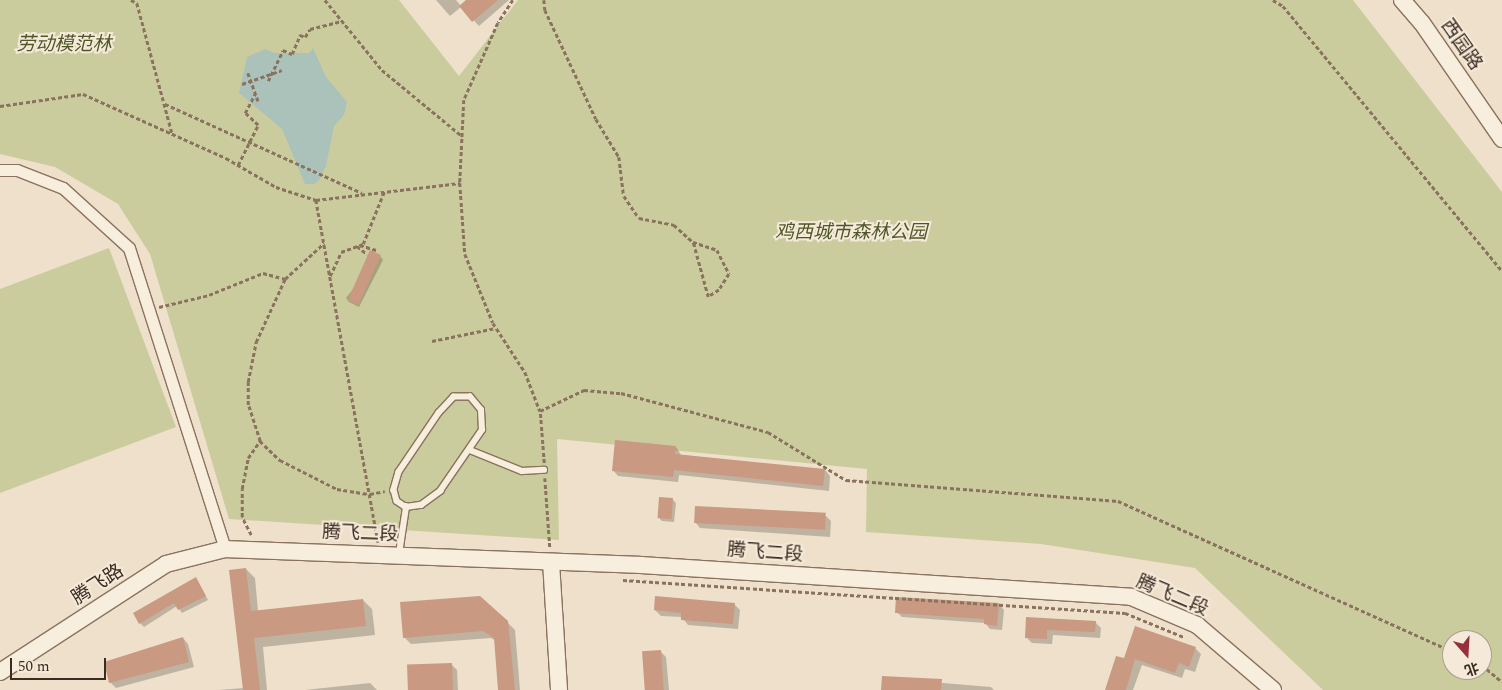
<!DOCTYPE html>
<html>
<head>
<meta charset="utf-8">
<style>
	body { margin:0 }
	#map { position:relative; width:1502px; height:690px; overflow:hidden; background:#eee0ca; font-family:Spectral,"Noto Sans SC",serif }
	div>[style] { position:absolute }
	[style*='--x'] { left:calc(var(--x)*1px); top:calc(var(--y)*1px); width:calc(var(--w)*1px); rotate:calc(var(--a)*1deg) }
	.green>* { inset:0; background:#cbcc9d }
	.water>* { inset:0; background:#aac2b9 }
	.shadow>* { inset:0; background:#0003 }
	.building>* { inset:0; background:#ca9981; transform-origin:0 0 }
	.path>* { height:2.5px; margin-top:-1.25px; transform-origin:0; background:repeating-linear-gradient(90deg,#8a725e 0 4px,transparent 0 6.5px) }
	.roads { filter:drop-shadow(1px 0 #8a725e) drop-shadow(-1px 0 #8a725e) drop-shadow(0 1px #8a725e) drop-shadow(0 -1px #8a725e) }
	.lane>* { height:5.5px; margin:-2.75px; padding:0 2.75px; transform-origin:2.75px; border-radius:2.75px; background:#f8eedd }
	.street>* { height:11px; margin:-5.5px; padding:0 5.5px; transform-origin:5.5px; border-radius:5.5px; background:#f8eedd }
	.secondary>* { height:16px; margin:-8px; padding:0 8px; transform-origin:8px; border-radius:8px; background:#f8eedd }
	span { translate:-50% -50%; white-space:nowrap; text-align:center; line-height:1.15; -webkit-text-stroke:4px #f5ead9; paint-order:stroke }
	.park-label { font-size:19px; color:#4f5729; font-style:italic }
	.street-label { font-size:19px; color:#3b2b21 }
	.north { position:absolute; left:1442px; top:630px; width:50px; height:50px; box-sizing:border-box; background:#f5ead9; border:1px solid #ab9e8f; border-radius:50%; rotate:161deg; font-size:14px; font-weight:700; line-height:20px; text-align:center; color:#3b2b21 }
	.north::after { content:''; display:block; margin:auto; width:18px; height:22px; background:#97303a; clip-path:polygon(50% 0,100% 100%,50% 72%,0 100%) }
	.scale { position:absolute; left:10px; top:658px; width:96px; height:22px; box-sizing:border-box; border:2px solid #3b2b21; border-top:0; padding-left:6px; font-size:15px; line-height:18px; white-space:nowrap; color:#3b2b21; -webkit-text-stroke:4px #f5ead9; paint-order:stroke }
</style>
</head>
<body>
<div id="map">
	<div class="green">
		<div style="clip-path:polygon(evenodd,0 0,399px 0,459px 76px,518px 0,1353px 0,1502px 192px,1502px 690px,1323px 690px,1195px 568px,1041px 544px,866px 532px,867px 469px,557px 439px,559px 540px,229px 519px,150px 254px,118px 204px,55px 167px,0 154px,0 0,1452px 640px,1482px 640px,1482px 670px,1452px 670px,1452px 640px)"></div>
		<div style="clip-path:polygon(109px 248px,176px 427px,0 493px,0 289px)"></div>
	</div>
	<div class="water">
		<div style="clip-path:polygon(313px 48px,326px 77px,347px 102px,344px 115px,334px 126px,326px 166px,319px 180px,314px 184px,305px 184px,282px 129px,239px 93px,247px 57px,265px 49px,274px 53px,309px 53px)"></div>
	</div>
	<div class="shadow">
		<div style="clip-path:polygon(436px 0,456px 0,461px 6px,468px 0,509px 0,479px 26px,461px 7px,450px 16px)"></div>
		<div style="clip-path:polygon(380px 256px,383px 260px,359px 307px,349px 302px,346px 298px)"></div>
		<div style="clip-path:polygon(676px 447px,681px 455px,825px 470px,830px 476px,829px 491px,679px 475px,678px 482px,618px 476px,613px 470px)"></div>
		<div style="clip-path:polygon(672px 499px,676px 503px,674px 522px,662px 521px,659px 518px)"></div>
		<div style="clip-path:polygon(826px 516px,831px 521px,830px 537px,700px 528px,695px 522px)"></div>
		<div style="clip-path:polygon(246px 569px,255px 578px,258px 611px,363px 600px,372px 609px,375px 635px,263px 647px,267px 690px,218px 690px,244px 688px)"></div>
		<div style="clip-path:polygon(196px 579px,208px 600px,182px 613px,177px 606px,144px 627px,140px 623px)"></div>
		<div style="clip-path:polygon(734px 604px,740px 610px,738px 629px,688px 625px,682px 617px,661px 616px,655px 610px)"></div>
		<div style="clip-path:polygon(999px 604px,1004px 610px,1002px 630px,990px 629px,985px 623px,902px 617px,897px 612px)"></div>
		<div style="clip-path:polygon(1027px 618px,1095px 622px,1101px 628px,1100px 638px,1053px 635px,1052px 644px,1032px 643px,1026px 637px)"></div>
		<div style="clip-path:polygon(507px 622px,515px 630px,520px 690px,499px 690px,496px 641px,491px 638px,411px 644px,404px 637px)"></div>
		<div style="clip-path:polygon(183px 638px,188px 644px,194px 667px,116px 688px,110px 682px)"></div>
		<div style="clip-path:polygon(1195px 648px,1201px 654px,1195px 672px,1185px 669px,1182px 678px,1142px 665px,1133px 690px,1107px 690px,1125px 660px)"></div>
		<div style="clip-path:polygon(660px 651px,666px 657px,669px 690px,647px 690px)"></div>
		<div style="clip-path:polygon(451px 664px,457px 670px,458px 690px,410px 690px)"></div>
		<div style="clip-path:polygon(883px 678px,991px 687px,994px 690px,882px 690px)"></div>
		<div style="clip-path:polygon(370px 683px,377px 690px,305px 690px)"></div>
	</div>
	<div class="building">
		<div style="clip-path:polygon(466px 0,498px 0,472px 22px,459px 6px)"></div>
		<div style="left:370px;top:250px;width:12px;height:55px;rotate:24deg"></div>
		<div style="clip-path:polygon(615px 440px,676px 446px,675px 454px,825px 469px,823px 486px,674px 470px,673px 477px,612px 471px)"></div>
		<div style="left:659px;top:497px;width:14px;height:21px;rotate:4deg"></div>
		<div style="left:695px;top:506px;width:131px;height:17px;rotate:3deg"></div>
		<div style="clip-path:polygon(246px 568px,251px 611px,363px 599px,366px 626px,254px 638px,260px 690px,243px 690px,229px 570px)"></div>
		<div style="clip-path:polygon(196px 577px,206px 596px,178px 610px,174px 603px,139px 624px,133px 613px)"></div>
		<div style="clip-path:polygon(480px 596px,508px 621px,515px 690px,498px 690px,494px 638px,483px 631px,403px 638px,400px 602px)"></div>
		<div style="clip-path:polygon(655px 596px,735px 603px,733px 624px,681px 620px,681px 613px,654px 610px)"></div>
		<div style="clip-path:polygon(896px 597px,999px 603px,997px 626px,984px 624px,984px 619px,895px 613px)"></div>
		<div style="clip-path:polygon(1026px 617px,1096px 621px,1095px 632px,1047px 630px,1047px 639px,1025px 638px)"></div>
		<div style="clip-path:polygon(1135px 626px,1196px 647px,1189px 667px,1179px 663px,1175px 673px,1135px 659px,1126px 690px,1105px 690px,1116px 656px,1124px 658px)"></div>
		<div style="clip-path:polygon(183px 637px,189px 662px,109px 683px,104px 662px)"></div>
		<div style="left:661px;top:650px;width:40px;height:19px;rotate:86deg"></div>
		<div style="left:452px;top:663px;width:27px;height:45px;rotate:88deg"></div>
		<div style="clip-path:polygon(882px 676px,942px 679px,941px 690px,881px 690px)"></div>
	</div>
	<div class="path">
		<div style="--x:131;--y:0;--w:7;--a:27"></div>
		<div style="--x:137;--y:3;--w:135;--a:74.9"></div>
		<div style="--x:325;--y:0;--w:90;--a:50.8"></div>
		<div style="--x:382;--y:70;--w:104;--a:39.5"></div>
		<div style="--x:513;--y:0;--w:27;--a:123"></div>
		<div style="--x:498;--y:23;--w:84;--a:113.8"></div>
		<div style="--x:464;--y:100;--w:83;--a:92.8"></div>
		<div style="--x:460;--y:183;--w:71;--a:86"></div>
		<div style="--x:465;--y:254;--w:74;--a:67.9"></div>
		<div style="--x:493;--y:323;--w:59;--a:56.9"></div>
		<div style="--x:525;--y:372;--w:42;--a:69"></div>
		<div style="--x:544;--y:0;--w:10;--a:84"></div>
		<div style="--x:545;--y:10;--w:120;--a:64.9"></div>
		<div style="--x:596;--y:119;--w:44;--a:58.8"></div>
		<div style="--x:619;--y:157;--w:39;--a:83"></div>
		<div style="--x:624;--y:196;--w:27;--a:56"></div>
		<div style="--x:639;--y:218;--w:36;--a:11"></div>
		<div style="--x:674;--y:225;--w:25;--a:42"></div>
		<div style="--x:693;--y:242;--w:25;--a:18"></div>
		<div style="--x:717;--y:250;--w:27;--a:63"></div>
		<div style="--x:729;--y:274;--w:19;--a:122"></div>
		<div style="--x:719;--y:290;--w:13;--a:148"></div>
		<div style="--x:708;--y:297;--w:57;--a:-105.3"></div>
		<div style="--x:1273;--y:0;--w:12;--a:31"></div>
		<div style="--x:1283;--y:6;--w:344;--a:50.4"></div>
		<div style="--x:248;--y:73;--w:30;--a:70"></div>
		<div style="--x:268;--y:81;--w:34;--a:-64"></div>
		<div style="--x:283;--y:50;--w:10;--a:24"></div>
		<div style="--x:292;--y:54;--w:21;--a:-67"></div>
		<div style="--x:300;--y:35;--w:5;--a:22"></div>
		<div style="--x:305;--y:37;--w:9;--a:-58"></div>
		<div style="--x:310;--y:29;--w:34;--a:-14"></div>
		<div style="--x:242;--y:84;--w:42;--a:-19.3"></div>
		<div style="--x:165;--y:104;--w:216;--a:24.3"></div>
		<div style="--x:0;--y:106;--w:84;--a:-8.2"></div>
		<div style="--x:83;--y:94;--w:157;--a:24.1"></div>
		<div style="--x:226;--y:158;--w:58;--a:30.1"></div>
		<div style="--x:276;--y:187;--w:42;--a:18"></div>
		<div style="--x:316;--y:200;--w:145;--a:-6.7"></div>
		<div style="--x:238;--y:165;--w:45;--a:-63.4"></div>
		<div style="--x:258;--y:125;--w:18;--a:-137"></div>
		<div style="--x:245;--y:113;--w:21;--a:-62"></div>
		<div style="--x:316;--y:200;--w:348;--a:79.7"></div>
		<div style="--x:360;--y:245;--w:17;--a:17"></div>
		<div style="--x:357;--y:246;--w:13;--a:39"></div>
		<div style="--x:330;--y:276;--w:26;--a:-65"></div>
		<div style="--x:341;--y:252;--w:23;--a:-20"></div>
		<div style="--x:363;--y:244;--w:56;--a:-68"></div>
		<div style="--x:159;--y:307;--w:51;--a:-13.5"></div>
		<div style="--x:209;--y:295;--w:58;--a:-22.2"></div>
		<div style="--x:263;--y:273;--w:23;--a:15"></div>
		<div style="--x:285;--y:279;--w:53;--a:-42.7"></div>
		<div style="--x:432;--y:341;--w:65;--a:-11.5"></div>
		<div style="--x:260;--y:441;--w:28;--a:44"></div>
		<div style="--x:280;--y:460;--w:64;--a:27"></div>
		<div style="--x:337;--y:489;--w:33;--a:9"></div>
		<div style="--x:370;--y:494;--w:15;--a:-11"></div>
		<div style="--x:544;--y:463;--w:52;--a:-94.4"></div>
		<div style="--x:540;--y:411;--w:49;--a:-25.5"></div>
		<div style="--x:584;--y:390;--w:37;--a:5"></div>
		<div style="--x:621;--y:393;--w:152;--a:14.9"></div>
		<div style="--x:768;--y:432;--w:92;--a:31.6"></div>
		<div style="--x:846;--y:480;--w:273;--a:4.4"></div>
		<div style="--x:1118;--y:501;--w:366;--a:24.2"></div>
		<div style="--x:545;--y:478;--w:69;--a:85.9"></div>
		<div style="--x:251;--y:535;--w:20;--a:-117"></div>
		<div style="--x:242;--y:517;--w:28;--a:-90"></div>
		<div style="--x:242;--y:489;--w:32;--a:-79"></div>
		<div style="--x:248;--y:458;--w:21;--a:-55"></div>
		<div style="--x:260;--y:441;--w:38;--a:-108"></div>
		<div style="--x:248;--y:405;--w:23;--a:-90"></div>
		<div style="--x:248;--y:382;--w:41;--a:-78.7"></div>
		<div style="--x:256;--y:342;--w:69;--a:-65.3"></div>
		<div style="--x:623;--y:580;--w:503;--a:3.76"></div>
		<div style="--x:1125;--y:613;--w:64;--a:22.1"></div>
		<div style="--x:1482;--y:665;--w:26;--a:40"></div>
	</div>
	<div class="roads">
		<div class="lane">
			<div style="--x:470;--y:450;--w:56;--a:22"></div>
			<div style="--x:522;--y:471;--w:22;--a:-3"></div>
			<div style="--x:399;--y:554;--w:48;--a:-81.5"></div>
			<div style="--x:406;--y:507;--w:15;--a:-8"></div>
			<div style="--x:421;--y:505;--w:24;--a:-36"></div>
			<div style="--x:440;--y:491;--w:74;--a:-55.5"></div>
			<div style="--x:482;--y:430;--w:20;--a:-93"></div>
			<div style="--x:481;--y:410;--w:17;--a:-130"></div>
			<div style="--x:470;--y:397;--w:16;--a:180"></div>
			<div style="--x:454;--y:397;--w:22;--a:133"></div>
			<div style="--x:439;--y:413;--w:71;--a:124.1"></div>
			<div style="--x:399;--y:472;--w:19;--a:106"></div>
			<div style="--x:394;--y:490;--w:11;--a:75"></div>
			<div style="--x:397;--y:501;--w:11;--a:34"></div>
		</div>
		<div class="street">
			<div style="--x:0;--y:170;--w:17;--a:0"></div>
			<div style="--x:17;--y:170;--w:49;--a:21.4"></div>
			<div style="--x:63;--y:188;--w:89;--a:42.3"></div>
			<div style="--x:129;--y:248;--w:316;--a:72.3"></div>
		</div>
		<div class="secondary">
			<div style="--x:1402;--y:0;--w:30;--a:49"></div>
			<div style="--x:1422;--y:23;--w:141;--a:55.4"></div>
			<div style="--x:551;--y:562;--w:128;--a:86.4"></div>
			<div style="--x:0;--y:672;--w:198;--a:-33"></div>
			<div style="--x:166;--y:564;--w:61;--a:-14.3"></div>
			<div style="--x:225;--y:549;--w:416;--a:2.2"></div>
			<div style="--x:641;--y:565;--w:491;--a:3.7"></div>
			<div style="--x:1131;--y:597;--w:72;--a:23"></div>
			<div style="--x:1197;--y:625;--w:100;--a:40.5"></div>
		</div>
	</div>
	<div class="park-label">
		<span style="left:64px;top:45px">劳动模范林</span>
		<span style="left:851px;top:233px">鸡西城市森林公园</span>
	</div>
	<div class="street-label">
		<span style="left:1461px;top:45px;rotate:55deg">西园路</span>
		<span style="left:360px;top:534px;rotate:2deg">腾飞二段</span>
		<span style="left:765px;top:553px;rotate:4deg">腾飞二段</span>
		<span style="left:98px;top:585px;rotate:-33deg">腾飞路</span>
		<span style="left:1172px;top:596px;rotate:23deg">腾飞二段</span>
	</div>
	<div class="north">北</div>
	<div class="scale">50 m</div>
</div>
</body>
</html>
